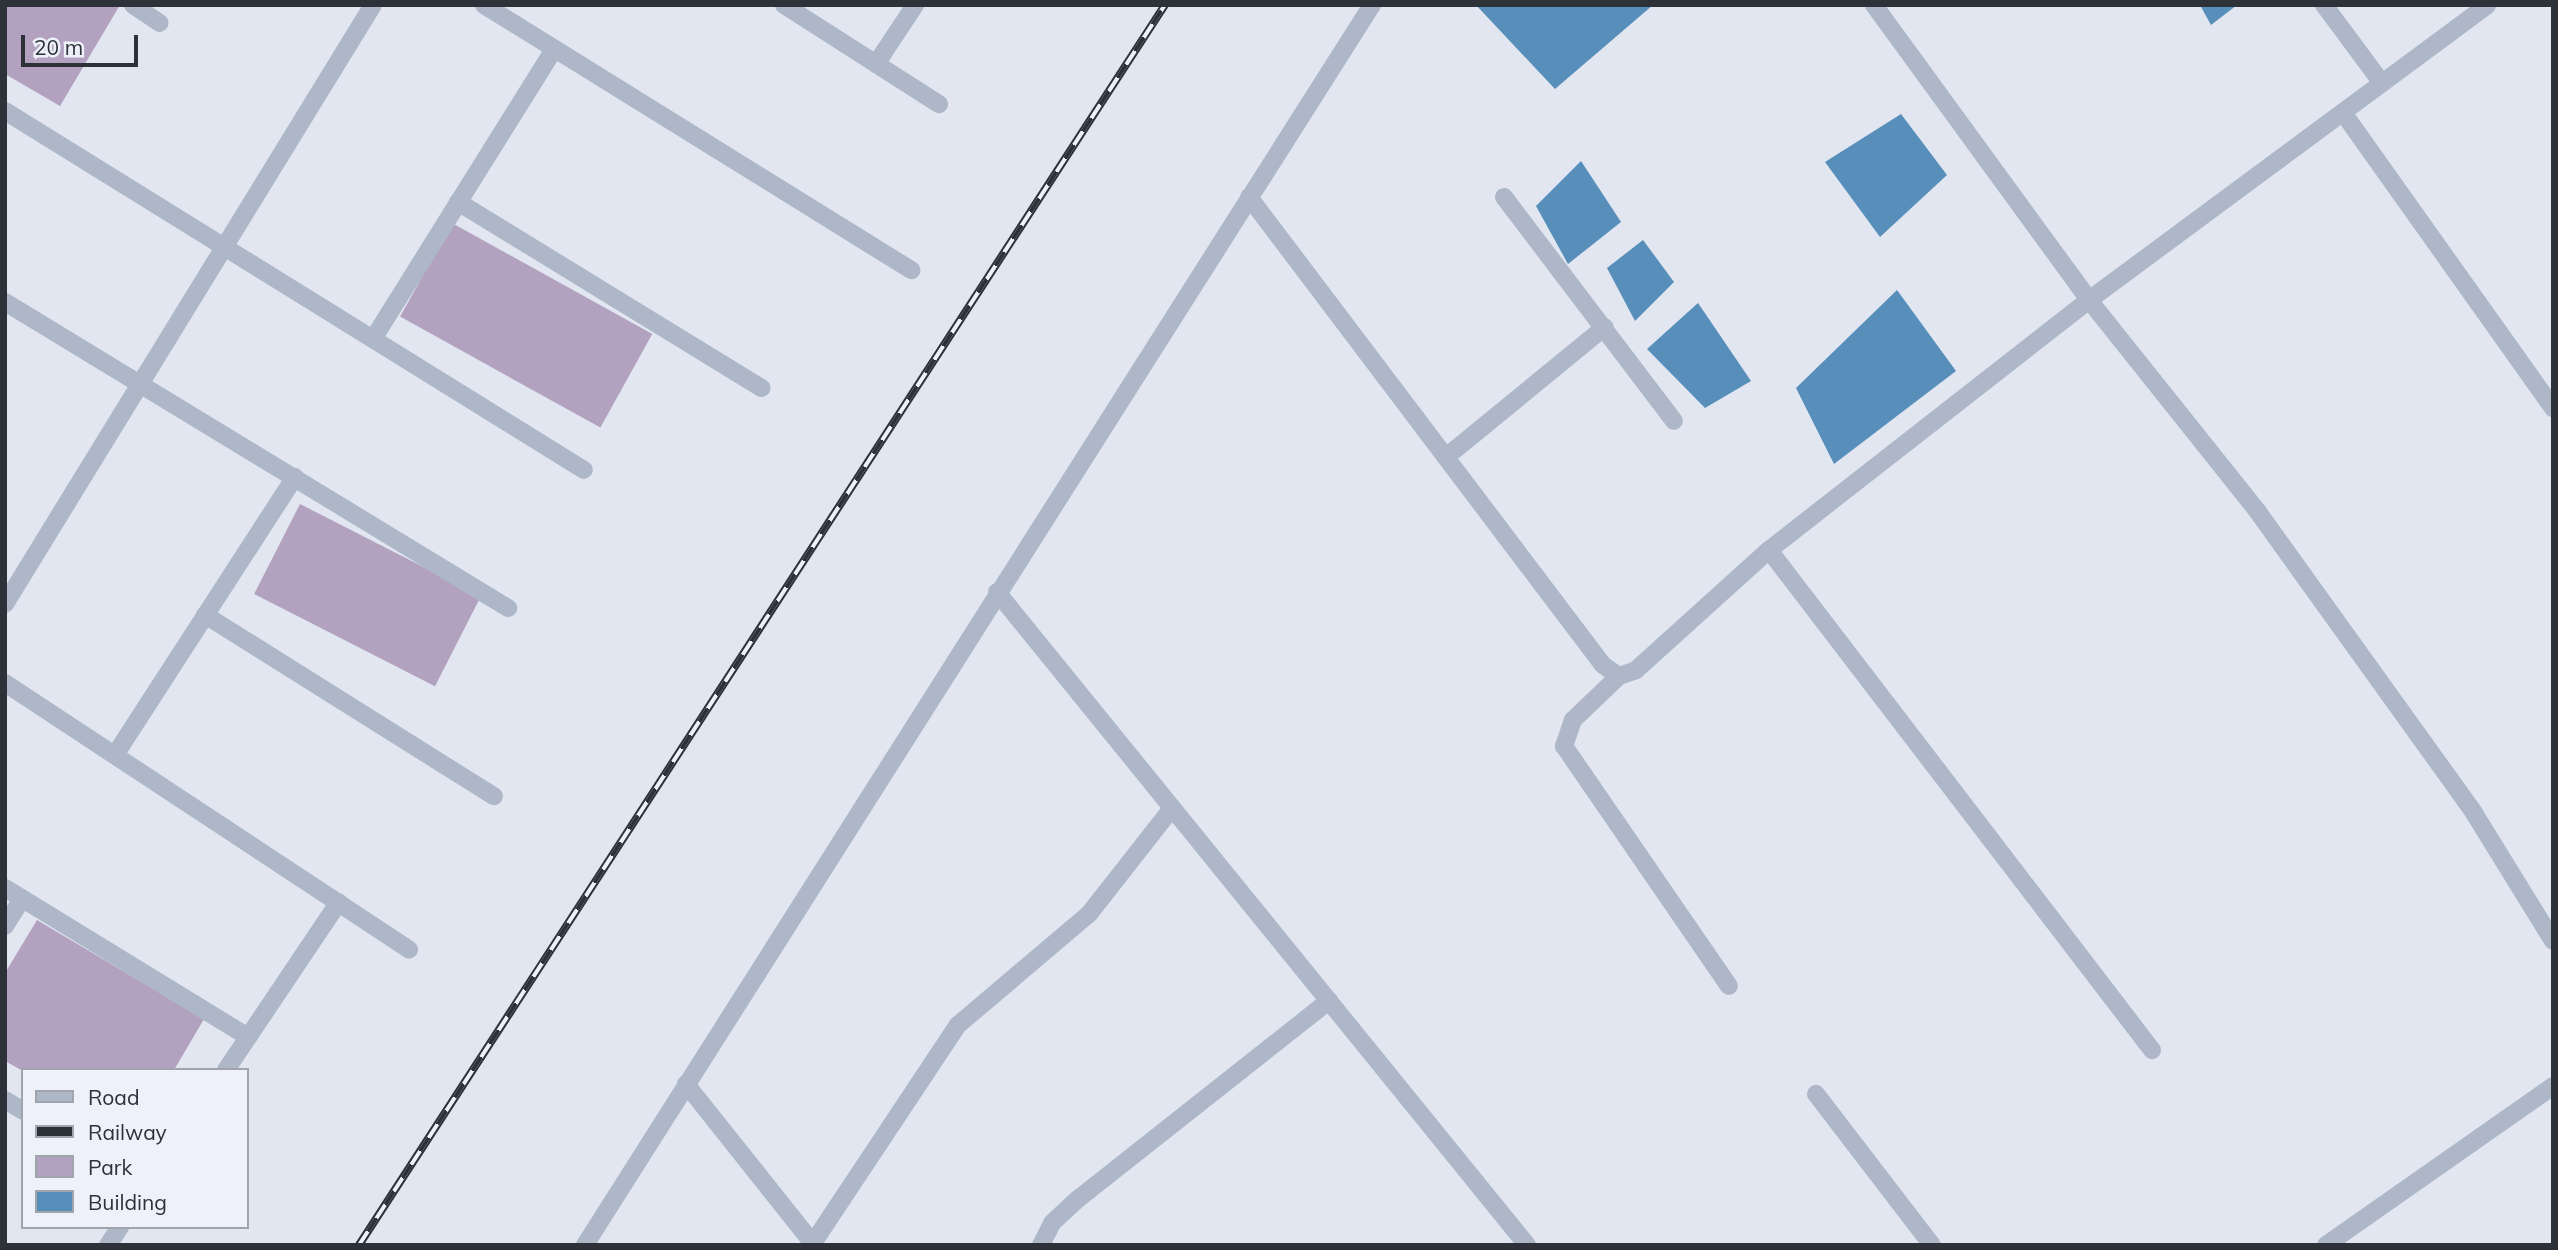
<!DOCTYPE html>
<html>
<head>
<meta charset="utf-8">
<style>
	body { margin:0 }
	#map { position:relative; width:2558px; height:1250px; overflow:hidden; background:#e1e6f1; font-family:Mulish,sans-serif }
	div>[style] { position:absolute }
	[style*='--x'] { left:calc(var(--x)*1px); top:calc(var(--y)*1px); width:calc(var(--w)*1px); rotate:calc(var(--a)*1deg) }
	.green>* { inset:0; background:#b2a2bf; transform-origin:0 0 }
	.building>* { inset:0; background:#578fba }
	.minor>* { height:18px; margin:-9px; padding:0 9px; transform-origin:9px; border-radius:9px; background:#aeb7c8 }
	.rail>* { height:8px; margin-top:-4px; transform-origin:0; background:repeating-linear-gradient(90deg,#eef1f9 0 16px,#2c3238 0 32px); box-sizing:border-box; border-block:2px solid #2c3238 }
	span { translate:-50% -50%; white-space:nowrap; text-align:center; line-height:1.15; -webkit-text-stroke:7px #eef1f9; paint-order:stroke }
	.frame { position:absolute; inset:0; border:7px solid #2c3238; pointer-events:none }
	.legend { position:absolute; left:21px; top:1068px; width:228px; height:161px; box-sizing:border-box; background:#eef1f9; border:2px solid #a0a5ac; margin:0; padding:9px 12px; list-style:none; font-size:21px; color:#2c3238 }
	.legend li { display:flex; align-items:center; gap:14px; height:35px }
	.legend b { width:35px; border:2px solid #a0a5ac }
	.scale { position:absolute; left:21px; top:35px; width:117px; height:32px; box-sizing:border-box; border:4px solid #2c3238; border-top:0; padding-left:9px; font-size:21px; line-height:24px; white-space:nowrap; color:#2c3238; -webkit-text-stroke:5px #eef1f9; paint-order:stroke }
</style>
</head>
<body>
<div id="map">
	<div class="green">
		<div style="clip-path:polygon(5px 5px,120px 5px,60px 106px,5px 74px)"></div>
		<div style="left:452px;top:223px;width:229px;height:107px;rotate:29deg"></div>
		<div style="left:300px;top:504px;width:203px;height:101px;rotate:27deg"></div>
		<div style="clip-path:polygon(37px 920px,204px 1019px,174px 1070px,23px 1071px,5px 1061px,5px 973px)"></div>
	</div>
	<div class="building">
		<div style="clip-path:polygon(1476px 5px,1653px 5px,1555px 89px)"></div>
		<div style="clip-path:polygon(2200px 5px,2237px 5px,2211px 25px)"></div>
		<div style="clip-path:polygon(1901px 114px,1947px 175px,1880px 237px,1825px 162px)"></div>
		<div style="clip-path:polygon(1581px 161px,1621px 222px,1568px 264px,1536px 206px)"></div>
		<div style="clip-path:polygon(1643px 240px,1674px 282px,1635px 321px,1607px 268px)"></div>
		<div style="clip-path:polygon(1897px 290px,1956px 371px,1834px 464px,1796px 388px)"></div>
		<div style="clip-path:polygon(1698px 303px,1751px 381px,1705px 408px,1647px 349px)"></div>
	</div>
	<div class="minor">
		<div style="--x:133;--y:5;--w:32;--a:34"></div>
		<div style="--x:484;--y:5;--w:503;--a:31.82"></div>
		<div style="--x:784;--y:5;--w:184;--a:32.6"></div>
		<div style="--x:1874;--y:5;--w:365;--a:53.9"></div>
		<div style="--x:2089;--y:300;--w:271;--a:51.4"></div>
		<div style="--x:2258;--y:512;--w:370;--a:54.3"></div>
		<div style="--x:2474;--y:813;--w:150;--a:58.3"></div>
		<div style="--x:2324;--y:5;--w:97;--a:53.4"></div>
		<div style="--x:876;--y:64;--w:71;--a:-56.5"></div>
		<div style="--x:5;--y:111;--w:681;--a:31.8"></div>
		<div style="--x:2344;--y:114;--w:361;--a:54.6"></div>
		<div style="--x:1249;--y:197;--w:587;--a:52.9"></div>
		<div style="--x:1603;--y:665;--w:19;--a:35"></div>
		<div style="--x:1619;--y:676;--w:18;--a:-19"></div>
		<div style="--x:1636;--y:670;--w:179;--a:-42.1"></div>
		<div style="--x:1769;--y:550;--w:406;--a:-38"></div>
		<div style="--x:2089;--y:300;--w:495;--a:-36.5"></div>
		<div style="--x:1504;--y:197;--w:281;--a:52.8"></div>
		<div style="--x:458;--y:202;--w:356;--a:31.5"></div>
		<div style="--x:5;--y:302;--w:589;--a:31.31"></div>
		<div style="--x:373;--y:339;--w:342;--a:-58"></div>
		<div style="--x:1446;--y:457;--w:205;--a:-39.3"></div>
		<div style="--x:1769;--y:550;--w:630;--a:52.55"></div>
		<div style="--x:997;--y:592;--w:841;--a:50.94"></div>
		<div style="--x:5;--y:604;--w:703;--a:-58.44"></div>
		<div style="--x:205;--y:615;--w:341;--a:32.1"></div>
		<div style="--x:1619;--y:676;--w:64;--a:136.3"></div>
		<div style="--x:1573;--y:720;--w:28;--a:109"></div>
		<div style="--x:1564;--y:746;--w:291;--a:55.5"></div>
		<div style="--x:5;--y:683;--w:484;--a:33.4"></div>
		<div style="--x:115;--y:755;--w:331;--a:-57.1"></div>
		<div style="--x:5;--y:888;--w:285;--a:31.5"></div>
		<div style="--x:5;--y:926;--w:32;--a:-58"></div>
		<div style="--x:226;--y:1070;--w:202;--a:-56.1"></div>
		<div style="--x:686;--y:1084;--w:206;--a:51.5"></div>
		<div style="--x:1816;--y:1094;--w:190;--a:52.5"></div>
		<div style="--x:5;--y:1100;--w:21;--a:31"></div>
		<div style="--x:813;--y:1243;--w:262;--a:-56.4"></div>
		<div style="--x:958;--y:1025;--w:172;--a:-40.3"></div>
		<div style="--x:1089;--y:914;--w:135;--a:-51.9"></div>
		<div style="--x:108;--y:1245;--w:22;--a:-56"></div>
		<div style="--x:585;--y:1245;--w:1469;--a:-57.6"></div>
		<div style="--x:1041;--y:1245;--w:25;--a:-63"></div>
		<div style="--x:1052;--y:1223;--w:35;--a:-43"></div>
		<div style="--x:1078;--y:1199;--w:320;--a:-38.3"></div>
		<div style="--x:2326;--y:1245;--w:277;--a:-35"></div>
	</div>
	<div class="rail">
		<div style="--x:359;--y:1245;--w:1479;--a:-56.98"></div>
	</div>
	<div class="frame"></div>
	<ul class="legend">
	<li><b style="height:9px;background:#aeb7c8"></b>Road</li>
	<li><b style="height:9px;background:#2c3238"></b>Railway</li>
	<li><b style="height:19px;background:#b2a2bf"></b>Park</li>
	<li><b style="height:19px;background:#578fba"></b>Building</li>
	</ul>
	<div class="scale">20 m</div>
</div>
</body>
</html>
